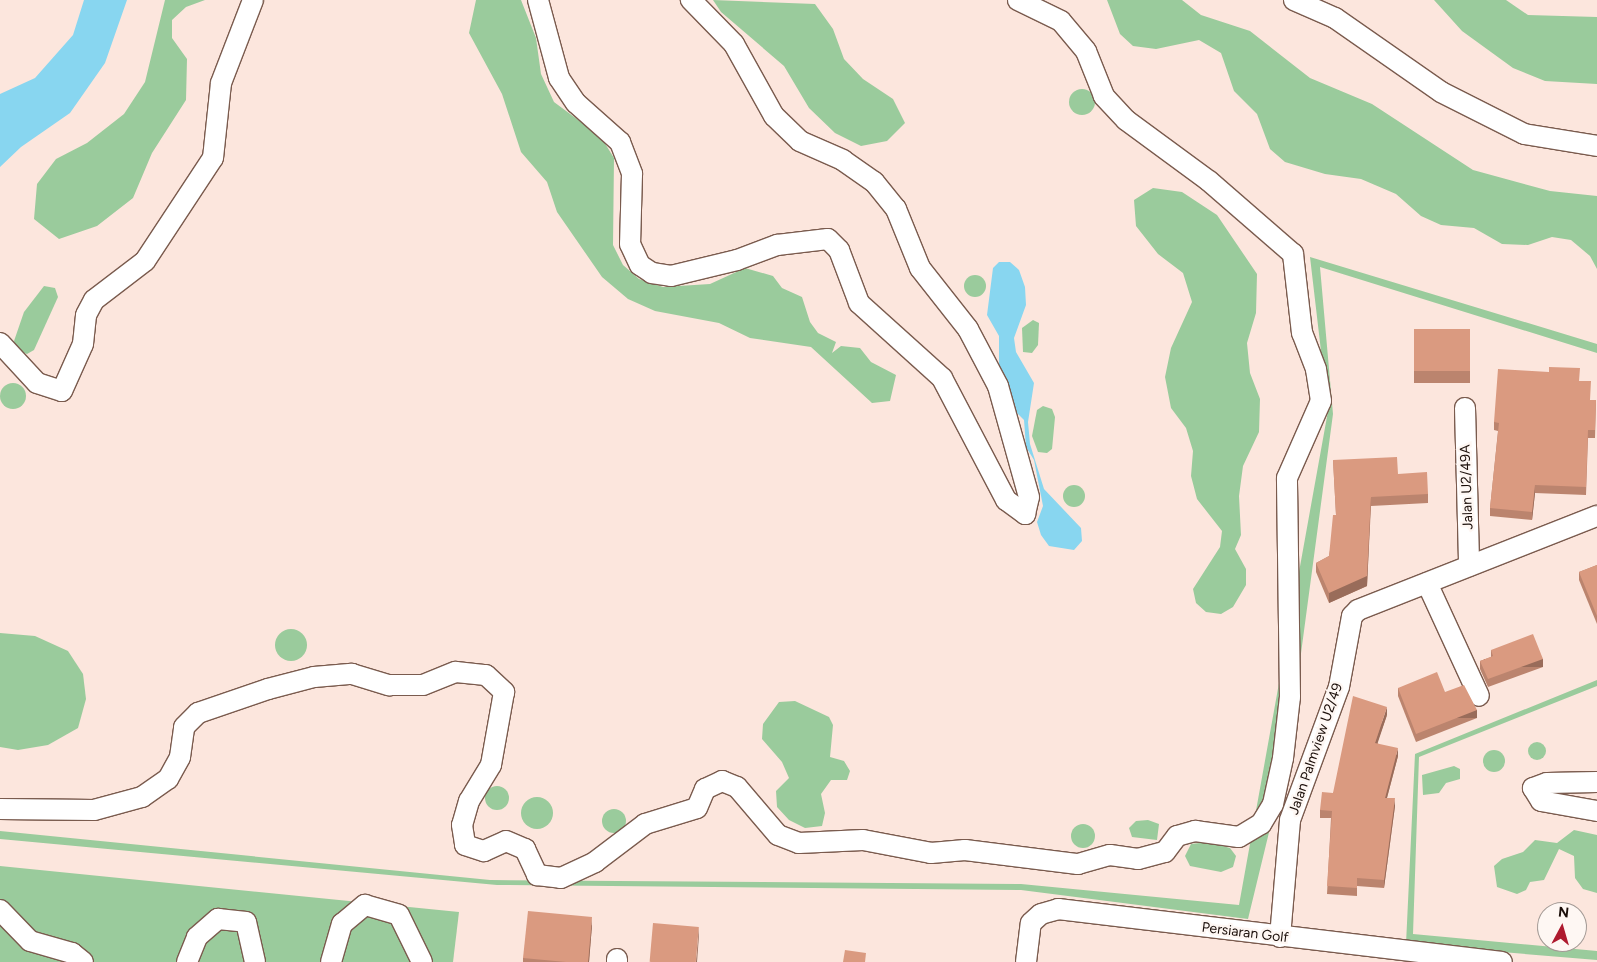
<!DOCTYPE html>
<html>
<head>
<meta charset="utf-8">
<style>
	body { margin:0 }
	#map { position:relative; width:1597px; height:962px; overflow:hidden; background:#fce6dd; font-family:Figtree,sans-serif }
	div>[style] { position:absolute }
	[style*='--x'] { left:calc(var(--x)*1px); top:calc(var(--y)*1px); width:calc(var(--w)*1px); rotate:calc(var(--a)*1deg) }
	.green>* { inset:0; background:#9acb9c }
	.round { border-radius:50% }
	.water>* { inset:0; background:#88d6f0 }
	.roads { filter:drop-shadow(1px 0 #7a5b4e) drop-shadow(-1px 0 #7a5b4e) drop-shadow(0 1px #7a5b4e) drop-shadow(0 -1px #7a5b4e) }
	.minor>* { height:20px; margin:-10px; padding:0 10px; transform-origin:10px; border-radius:10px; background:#fff }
	.wall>* { inset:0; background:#bb846e; transform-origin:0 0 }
	.shaded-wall>* { inset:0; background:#996c5a; transform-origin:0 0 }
	.building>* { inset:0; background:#da9a80; transform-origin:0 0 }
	span { translate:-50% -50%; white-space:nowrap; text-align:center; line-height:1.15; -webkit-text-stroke:4.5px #fef7f3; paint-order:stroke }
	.street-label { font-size:14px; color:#1a0e09 }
	.north { position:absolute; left:1537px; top:902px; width:50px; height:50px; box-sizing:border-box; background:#fef7f3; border:1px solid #a39a95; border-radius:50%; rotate:6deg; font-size:14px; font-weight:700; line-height:20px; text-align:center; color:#1a0e09 }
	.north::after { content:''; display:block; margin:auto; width:18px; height:22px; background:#ae1a2e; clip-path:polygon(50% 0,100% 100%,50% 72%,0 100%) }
</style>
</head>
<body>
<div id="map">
	<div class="green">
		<div style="clip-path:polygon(165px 0,205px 0,186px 7px,172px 20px,172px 38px,187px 59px,186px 100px,152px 153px,133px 198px,97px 226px,59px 239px,34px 219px,37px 184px,56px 159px,87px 143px,124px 114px,145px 82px)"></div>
		<div style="clip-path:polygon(476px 0,521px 0,536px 38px,541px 74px,554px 102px,601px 137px,614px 158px,613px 245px,623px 265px,639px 279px,663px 287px,710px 284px,745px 268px,773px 276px,782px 288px,802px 297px,810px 322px,818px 333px,836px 342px,832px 353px,841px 346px,860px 348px,871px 362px,896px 375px,890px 401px,872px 403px,811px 347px,750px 338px,719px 323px,655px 311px,628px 299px,602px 277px,557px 212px,547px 182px,521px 152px,502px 94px,469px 33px)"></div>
		<div style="clip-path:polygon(713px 0,815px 4px,833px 29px,844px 59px,863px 79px,893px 99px,905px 123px,887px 141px,861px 146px,835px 133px,809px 108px,784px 66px,721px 12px)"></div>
		<div style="clip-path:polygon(1107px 0,1182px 0,1201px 15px,1250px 31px,1310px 78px,1372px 104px,1473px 170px,1550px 191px,1597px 196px,1597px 269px,1590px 256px,1571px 240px,1552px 237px,1528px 245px,1502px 244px,1474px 228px,1441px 225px,1421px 216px,1396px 194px,1361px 179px,1325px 174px,1285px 162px,1270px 149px,1257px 114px,1234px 91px,1221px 53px,1199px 40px,1156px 49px,1133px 46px,1120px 34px)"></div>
		<div style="clip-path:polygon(1434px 0,1506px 0,1528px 15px,1597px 17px,1597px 84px,1545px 81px,1513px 68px,1462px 31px)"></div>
		<div class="round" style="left:1069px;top:89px;width:26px;height:26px"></div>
		<div style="clip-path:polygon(1153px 188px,1182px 192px,1217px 215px,1257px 274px,1256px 313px,1247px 343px,1250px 373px,1260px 399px,1259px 432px,1243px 466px,1239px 496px,1241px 535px,1235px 549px,1246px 569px,1246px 585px,1233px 607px,1221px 614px,1206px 612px,1196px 603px,1193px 589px,1220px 547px,1222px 531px,1197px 499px,1191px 476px,1193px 451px,1186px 428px,1171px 408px,1165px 377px,1171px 348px,1192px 302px,1183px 273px,1158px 254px,1136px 226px,1134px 200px)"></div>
		<div style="clip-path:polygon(1310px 257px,1597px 344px,1597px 353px,1320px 267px,1333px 414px,1287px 758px,1248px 919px,1021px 890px,497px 885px,0 839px,0 831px,490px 880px,1021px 884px,1239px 905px,1328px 411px)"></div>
		<div class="round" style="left:964px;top:275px;width:22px;height:22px"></div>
		<div style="clip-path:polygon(44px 286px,55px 288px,58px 297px,34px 350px,27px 354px,17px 350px,14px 341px,24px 312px)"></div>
		<div style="clip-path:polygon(1033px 320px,1039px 323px,1038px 345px,1032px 353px,1023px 352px,1022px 328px)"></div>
		<div class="round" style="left:0;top:383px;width:26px;height:26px"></div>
		<div style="clip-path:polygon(1043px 406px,1052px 409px,1055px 417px,1052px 449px,1047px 453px,1038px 452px,1032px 436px,1037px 410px)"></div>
		<div class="round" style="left:1063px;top:485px;width:22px;height:22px"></div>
		<div class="round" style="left:275px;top:629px;width:32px;height:32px"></div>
		<div style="clip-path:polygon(0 633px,35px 636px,68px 651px,83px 674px,86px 699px,78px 728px,48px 745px,18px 750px,0 747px)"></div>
		<div style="clip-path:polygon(1597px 680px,1597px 686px,1419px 757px,1413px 934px,1597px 951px,1597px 960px,1406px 944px,1415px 754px)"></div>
		<div style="clip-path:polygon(795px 701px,829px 717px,833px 725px,830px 757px,844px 761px,850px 771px,847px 780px,831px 780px,821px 794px,825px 813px,822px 826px,805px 828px,789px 820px,777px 807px,776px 791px,789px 778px,782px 762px,762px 739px,763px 724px,779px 702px)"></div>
		<div class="round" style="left:1528px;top:742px;width:18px;height:18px"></div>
		<div class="round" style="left:1483px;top:750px;width:22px;height:22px"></div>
		<div style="clip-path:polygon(1454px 766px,1460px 769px,1460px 779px,1446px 783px,1439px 793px,1423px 795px,1422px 775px)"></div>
		<div class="round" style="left:485px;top:786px;width:24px;height:24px"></div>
		<div class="round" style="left:521px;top:797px;width:32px;height:32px"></div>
		<div class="round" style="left:602px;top:809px;width:24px;height:24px"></div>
		<div style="clip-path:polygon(1148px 820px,1159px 824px,1157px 840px,1132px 837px,1129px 828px,1136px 821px)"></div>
		<div class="round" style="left:1071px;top:824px;width:24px;height:24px"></div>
		<div style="clip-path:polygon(1574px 830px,1597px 835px,1597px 893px,1583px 889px,1575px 878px,1574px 856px,1559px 849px,1544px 880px,1530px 882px,1526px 890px,1517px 894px,1497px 887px,1494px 866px,1502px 859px,1523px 852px,1535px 840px,1557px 843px)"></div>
		<div style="clip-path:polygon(1208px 842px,1230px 848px,1236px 856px,1233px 867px,1221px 872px,1190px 866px,1185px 856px,1191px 844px)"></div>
		<div style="clip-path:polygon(0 866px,459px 912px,453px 962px,0 962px)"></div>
	</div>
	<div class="water">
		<div style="clip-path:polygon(84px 0,127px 0,105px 63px,70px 113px,21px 147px,0 167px,0 94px,35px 78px,73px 35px)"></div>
		<div style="clip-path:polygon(999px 262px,1010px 262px,1019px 270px,1025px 287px,1026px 305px,1014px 338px,1016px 352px,1034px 383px,1028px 422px,1030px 444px,1044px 489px,1081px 528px,1082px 541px,1074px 550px,1049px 546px,1041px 535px,1037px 522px,1043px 506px,1034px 460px,1026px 447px,1024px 420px,1014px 410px,999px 367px,999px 336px,987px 315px,993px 268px)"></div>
	</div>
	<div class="roads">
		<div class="minor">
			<div style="--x:538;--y:0;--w:81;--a:74.9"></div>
			<div style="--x:559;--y:78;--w:30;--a:56"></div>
			<div style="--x:576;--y:103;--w:59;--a:41.6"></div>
			<div style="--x:620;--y:142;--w:34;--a:69"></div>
			<div style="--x:632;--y:174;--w:70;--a:91.6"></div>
			<div style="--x:630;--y:244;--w:23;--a:65"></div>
			<div style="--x:640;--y:265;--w:14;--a:34"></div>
			<div style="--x:652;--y:273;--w:19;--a:9"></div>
			<div style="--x:671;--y:276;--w:68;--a:-13.6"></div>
			<div style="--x:737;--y:260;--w:43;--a:-20.6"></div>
			<div style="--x:777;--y:245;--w:51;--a:-6.7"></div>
			<div style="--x:828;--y:239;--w:16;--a:45"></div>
			<div style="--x:839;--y:250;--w:57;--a:69.3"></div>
			<div style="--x:859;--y:303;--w:112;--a:42.1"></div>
			<div style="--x:942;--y:378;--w:138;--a:62.3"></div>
			<div style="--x:1006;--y:500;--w:24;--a:36"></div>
			<div style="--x:1025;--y:514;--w:17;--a:-77"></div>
			<div style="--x:1029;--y:497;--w:115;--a:-105.6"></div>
			<div style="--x:998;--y:386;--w:64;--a:-117.8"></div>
			<div style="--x:968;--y:329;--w:78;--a:-128.2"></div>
			<div style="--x:920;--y:268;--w:64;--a:-112.1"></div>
			<div style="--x:896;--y:209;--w:35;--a:-129"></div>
			<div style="--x:874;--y:182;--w:38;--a:-145"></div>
			<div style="--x:843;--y:160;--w:47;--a:-156.2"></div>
			<div style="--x:800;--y:141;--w:36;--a:-136"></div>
			<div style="--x:774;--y:116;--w:82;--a:-119.1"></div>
			<div style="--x:734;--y:44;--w:62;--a:-134.3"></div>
			<div style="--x:1294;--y:0;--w:45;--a:23.7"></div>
			<div style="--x:1335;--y:18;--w:129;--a:34.9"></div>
			<div style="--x:1441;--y:92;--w:93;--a:26.8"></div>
			<div style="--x:1524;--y:134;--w:74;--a:9.3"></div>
			<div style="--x:0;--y:343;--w:54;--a:47.2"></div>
			<div style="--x:37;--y:383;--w:26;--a:18"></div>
			<div style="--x:62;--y:391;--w:51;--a:-65.9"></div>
			<div style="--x:83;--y:344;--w:29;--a:-84"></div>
			<div style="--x:86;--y:315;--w:17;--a:-62"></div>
			<div style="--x:94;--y:300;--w:64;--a:-37.4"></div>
			<div style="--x:145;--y:261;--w:123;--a:-56.6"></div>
			<div style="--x:213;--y:158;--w:75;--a:-83.9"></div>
			<div style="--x:221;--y:83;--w:89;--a:-68.9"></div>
			<div style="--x:1465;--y:408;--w:158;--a:88.5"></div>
			<div style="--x:1427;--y:583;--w:124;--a:65.3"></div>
			<div style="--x:1597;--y:782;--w:50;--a:178.9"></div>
			<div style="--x:1547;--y:783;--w:15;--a:160"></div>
			<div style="--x:1533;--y:788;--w:15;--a:58"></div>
			<div style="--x:1541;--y:801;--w:57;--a:10.1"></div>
			<div style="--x:0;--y:809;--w:94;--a:0.6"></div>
			<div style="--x:94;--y:810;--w:50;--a:-15.2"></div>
			<div style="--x:142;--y:797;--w:32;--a:-35"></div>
			<div style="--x:168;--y:779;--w:25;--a:-61"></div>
			<div style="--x:180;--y:757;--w:30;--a:-82"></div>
			<div style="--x:184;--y:727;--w:20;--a:-45"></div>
			<div style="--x:198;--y:713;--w:74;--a:-18.9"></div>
			<div style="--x:268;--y:689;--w:48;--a:-14.6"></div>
			<div style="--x:314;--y:677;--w:38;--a:-5"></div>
			<div style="--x:352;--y:674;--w:39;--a:17"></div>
			<div style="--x:389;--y:685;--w:34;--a:0"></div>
			<div style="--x:423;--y:685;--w:35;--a:-22"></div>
			<div style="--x:456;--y:672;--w:30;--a:6"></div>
			<div style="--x:486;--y:675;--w:25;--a:43"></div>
			<div style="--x:504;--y:692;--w:74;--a:100.1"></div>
			<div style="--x:491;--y:765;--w:42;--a:121.4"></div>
			<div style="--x:469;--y:801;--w:25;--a:106"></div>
			<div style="--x:462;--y:825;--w:20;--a:81"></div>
			<div style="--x:465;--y:845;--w:20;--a:18"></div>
			<div style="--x:484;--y:851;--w:24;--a:-24"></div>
			<div style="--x:506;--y:841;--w:21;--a:23"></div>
			<div style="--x:525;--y:849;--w:29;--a:65"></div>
			<div style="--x:537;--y:875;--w:24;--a:7"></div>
			<div style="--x:561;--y:878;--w:38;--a:-25"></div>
			<div style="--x:595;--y:862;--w:63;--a:-37.2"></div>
			<div style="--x:645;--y:824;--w:54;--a:-17.1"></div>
			<div style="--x:697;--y:808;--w:21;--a:-67"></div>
			<div style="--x:705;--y:789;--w:19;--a:-25"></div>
			<div style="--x:722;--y:781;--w:16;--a:22"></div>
			<div style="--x:737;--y:787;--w:63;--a:49.5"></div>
			<div style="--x:778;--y:835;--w:22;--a:21"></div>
			<div style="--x:799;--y:843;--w:64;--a:-2.7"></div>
			<div style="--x:863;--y:840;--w:69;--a:10.8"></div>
			<div style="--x:931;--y:853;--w:34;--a:-5"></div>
			<div style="--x:965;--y:850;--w:114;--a:7.1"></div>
			<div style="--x:1078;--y:864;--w:33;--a:-16"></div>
			<div style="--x:1110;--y:855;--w:28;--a:8"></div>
			<div style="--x:1138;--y:859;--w:28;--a:-15"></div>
			<div style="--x:1165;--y:852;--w:20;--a:-53"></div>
			<div style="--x:1177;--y:836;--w:19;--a:-16"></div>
			<div style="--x:1195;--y:831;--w:44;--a:7.8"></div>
			<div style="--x:1239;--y:837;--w:26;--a:-31"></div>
			<div style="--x:1261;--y:824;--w:23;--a:-59"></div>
			<div style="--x:1273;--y:804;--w:47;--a:-77.7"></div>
			<div style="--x:1283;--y:758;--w:61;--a:-83.5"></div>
			<div style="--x:1290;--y:697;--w:219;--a:-90.8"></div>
			<div style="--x:1287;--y:478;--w:84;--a:-66.2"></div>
			<div style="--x:1321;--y:401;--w:32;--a:-99"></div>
			<div style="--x:1316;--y:369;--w:39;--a:-111"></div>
			<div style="--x:1302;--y:333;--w:80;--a:-96.5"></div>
			<div style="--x:1293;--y:254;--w:111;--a:-139"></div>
			<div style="--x:1209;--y:181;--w:103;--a:-143.7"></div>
			<div style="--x:1126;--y:120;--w:33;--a:-133"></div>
			<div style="--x:1104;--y:96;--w:48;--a:-111.8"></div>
			<div style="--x:1086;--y:51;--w:39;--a:-130"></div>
			<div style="--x:1061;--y:21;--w:48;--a:-154"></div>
			<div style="--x:0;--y:910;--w:43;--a:45.9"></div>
			<div style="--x:30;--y:941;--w:44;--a:15.9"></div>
			<div style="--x:72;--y:953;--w:14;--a:39"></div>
			<div style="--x:1280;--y:937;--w:117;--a:-85.1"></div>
			<div style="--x:1290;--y:820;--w:142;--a:-69.8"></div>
			<div style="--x:1339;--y:687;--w:72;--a:-79.6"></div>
			<div style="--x:1352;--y:616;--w:8;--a:-45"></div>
			<div style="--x:1358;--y:610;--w:257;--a:-21.5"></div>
			<div style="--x:187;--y:962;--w:27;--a:-68"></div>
			<div style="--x:197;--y:937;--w:28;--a:-41"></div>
			<div style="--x:218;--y:919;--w:28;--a:6"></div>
			<div style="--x:246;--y:922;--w:41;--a:77.3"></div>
			<div style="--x:331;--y:962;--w:40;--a:-74"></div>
			<div style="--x:342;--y:924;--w:30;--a:-40"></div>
			<div style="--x:365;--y:905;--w:35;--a:16"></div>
			<div style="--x:399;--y:915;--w:52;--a:63.9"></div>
			<div style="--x:617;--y:962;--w:3;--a:-90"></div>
			<div style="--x:1026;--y:962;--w:39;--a:-83"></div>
			<div style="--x:1031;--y:923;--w:13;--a:-42"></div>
			<div style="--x:1041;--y:914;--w:18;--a:-16"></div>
			<div style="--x:1058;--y:909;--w:447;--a:6.8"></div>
		</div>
	</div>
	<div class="wall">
		<div style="left:1414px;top:329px;width:56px;height:54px"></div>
		<div style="clip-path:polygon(1549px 372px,1579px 381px,1590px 400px,1596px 400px,1595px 438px,1588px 438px,1586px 495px,1535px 493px,1532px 520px,1490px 516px,1490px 508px,1498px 431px,1494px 430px,1494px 422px)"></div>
		<div style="clip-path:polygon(1333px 460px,1398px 474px,1428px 494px,1428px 503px,1371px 506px,1367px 586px,1329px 603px,1316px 572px,1316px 563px,1329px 556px,1336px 515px)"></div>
		<div style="clip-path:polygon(1597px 565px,1597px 624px,1579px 580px,1579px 572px)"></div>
		<div style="clip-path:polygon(1491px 650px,1543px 667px,1488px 687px,1480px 669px,1480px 661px,1491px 657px)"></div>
		<div style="clip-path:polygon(1398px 688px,1445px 692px,1477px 718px,1416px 742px,1398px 696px)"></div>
		<div style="clip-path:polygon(1387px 715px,1377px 743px,1398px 756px,1387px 798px,1395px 806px,1384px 888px,1357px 886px,1357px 896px,1327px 894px,1331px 818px,1320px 818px,1320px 810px,1333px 793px)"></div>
		<div style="clip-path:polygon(592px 925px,589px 962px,523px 962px,523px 958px)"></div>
	</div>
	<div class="shaded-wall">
		<div style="clip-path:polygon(1535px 485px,1535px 493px,1532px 520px,1532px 512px)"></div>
		<div style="clip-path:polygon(1371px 497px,1367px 586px,1329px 603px,1329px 593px)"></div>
		<div style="left:1543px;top:659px;width:8px;height:59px;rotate:90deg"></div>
		<div style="clip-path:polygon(1387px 707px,1387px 715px,1375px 751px,1375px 743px)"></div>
		<div style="left:1477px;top:710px;width:8px;height:66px;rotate:90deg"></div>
		<div style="clip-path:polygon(1398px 748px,1398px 756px,1385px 805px,1385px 798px)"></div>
		<div style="clip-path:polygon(1395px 798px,1395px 806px,1384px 888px,1384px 880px)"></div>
		<div style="clip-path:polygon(592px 917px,592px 925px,589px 962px,588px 962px)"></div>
		<div style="clip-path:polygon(699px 927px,699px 935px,697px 962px,696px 962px)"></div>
	</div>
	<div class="building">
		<div style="left:1414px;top:329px;width:56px;height:42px"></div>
		<div style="clip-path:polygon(1549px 367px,1580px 368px,1579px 381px,1591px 381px,1590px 400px,1596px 400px,1595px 430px,1588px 430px,1586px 487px,1535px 485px,1532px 512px,1490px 508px,1499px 423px,1494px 422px,1498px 369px,1549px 372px)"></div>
		<div style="clip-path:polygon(1397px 457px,1398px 474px,1427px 472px,1428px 494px,1371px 497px,1367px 576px,1329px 593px,1316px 563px,1329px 556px,1333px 515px,1336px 515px,1333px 460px)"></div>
		<div style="clip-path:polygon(1597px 565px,1597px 616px,1579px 572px)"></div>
		<div style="clip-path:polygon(1533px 634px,1543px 659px,1488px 679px,1480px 661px,1493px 656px,1491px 650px)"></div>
		<div style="clip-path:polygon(1437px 672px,1445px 692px,1464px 685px,1477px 710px,1416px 734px,1398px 688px)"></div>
		<div style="clip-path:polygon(1353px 696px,1387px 707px,1375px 743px,1398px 748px,1385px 798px,1395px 798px,1384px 880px,1357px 878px,1357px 888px,1327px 886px,1332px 811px,1320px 810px,1322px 792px,1333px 793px)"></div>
		<div style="clip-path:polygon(528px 911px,592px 917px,588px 962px,566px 962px,523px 958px)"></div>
		<div style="left:653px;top:923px;width:46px;height:39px;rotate:5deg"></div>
		<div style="clip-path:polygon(845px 950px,866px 953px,865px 962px,843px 962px)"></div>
	</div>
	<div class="street-label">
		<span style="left:1467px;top:487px;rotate:-92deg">Jalan U2/49A</span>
		<span style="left:1316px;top:749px;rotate:-71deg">Jalan Palmview U2/49</span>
		<span style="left:1245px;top:933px;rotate:7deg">Persiaran Golf</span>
	</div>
	<div class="north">N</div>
</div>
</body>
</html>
